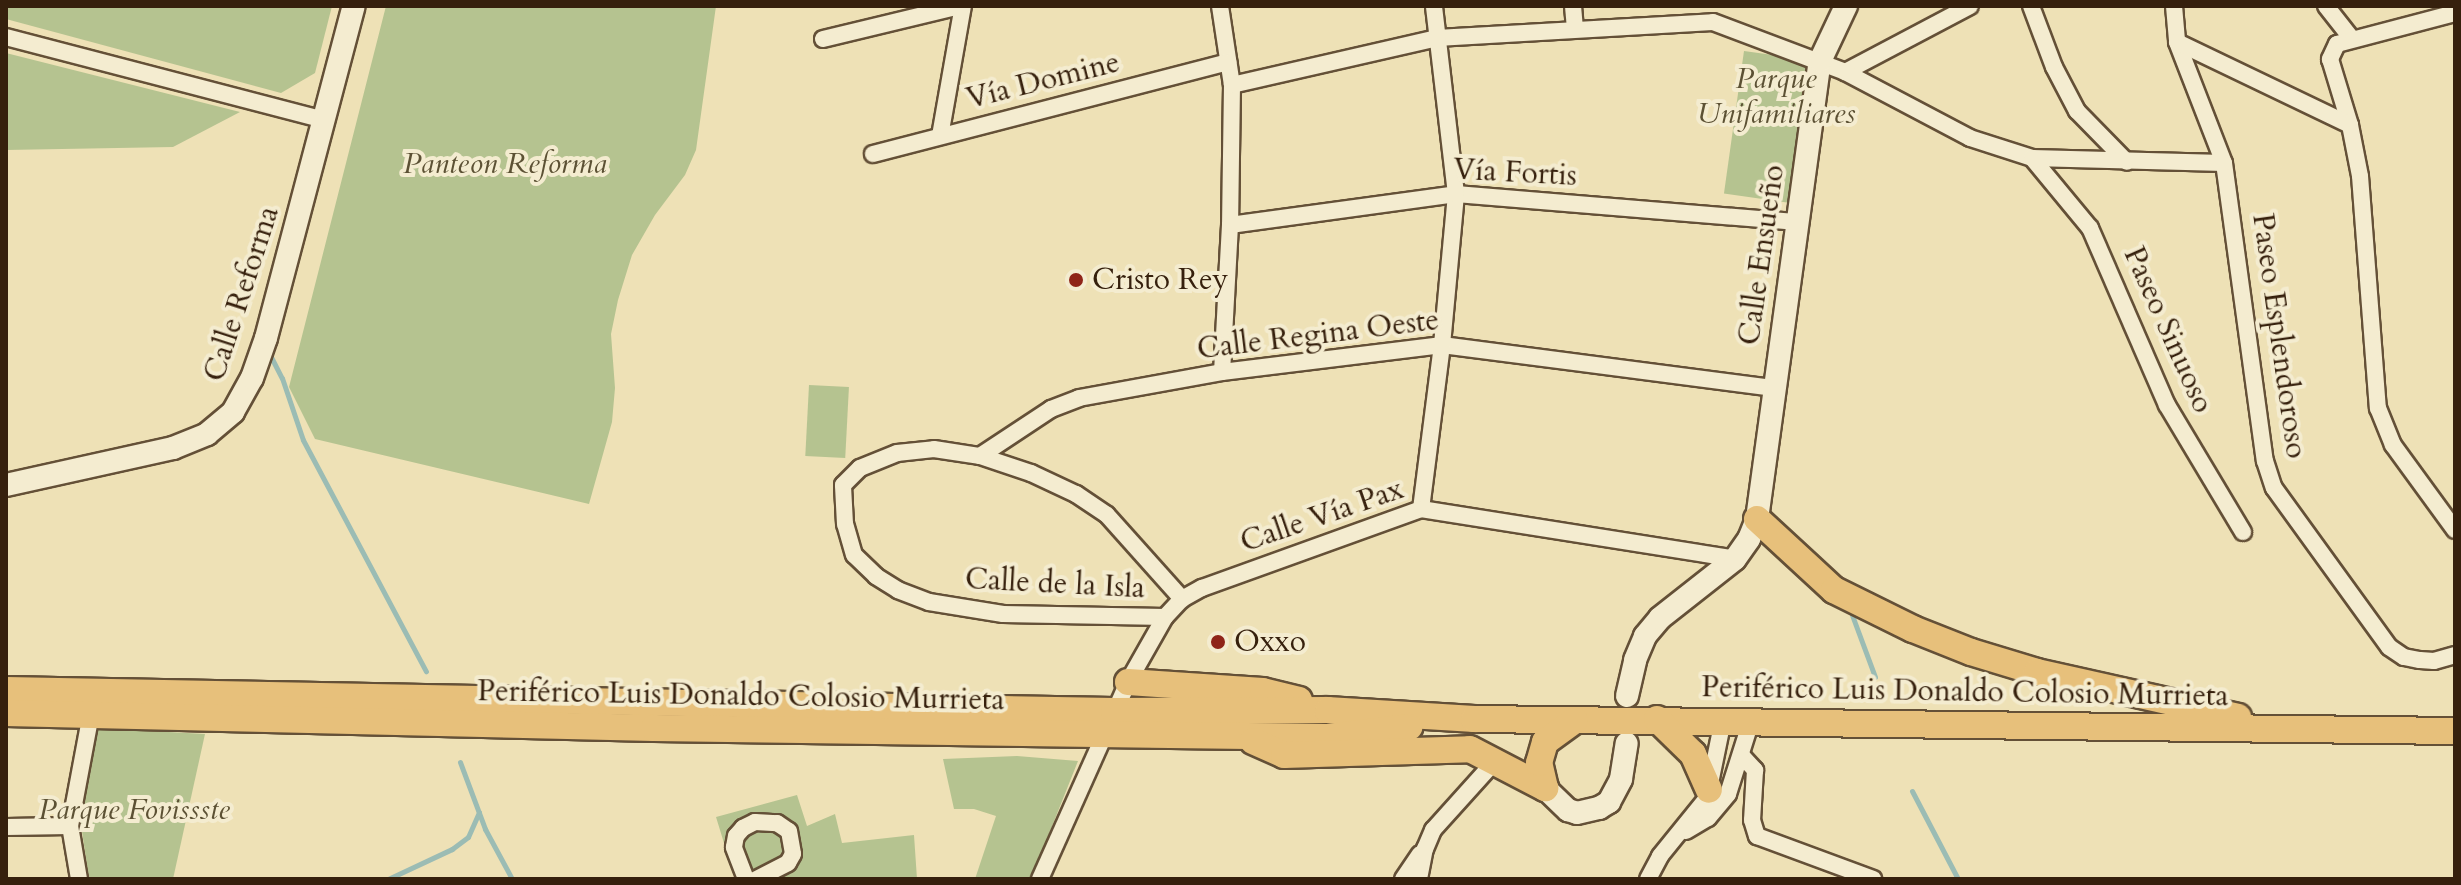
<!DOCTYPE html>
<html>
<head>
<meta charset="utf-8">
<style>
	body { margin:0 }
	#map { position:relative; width:2461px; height:885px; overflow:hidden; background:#eee1b6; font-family:Cardo,serif }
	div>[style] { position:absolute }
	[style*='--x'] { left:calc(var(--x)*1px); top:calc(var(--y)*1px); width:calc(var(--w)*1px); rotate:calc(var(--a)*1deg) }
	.green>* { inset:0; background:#b5c390; transform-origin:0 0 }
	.stream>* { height:5px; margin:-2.5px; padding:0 2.5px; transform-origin:2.5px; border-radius:2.5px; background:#9bbcb4 }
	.roads { filter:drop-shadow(2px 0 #645037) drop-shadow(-2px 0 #645037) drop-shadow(0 2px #645037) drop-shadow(0 -2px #645037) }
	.street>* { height:16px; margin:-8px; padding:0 8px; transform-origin:8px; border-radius:8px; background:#f4ecd0 }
	.secondary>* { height:22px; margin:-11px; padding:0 11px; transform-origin:11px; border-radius:11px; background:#f4ecd0 }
	.primary>* { height:26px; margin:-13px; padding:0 13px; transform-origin:13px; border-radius:13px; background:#e7c07b }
	.dots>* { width:22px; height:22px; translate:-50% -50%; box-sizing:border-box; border:4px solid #f4ecd0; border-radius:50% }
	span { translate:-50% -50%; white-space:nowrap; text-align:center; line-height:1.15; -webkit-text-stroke:8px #f4ecd0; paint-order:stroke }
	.park-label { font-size:30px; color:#5c5134; font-style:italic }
	.street-label { font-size:30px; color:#36200d }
	.poi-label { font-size:30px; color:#36200d }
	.left { translate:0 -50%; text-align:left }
	.frame { position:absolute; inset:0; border:8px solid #36200d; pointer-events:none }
</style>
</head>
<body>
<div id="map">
	<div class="green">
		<div style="clip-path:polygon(6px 6px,332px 6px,315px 73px,281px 93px,6px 19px)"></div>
		<div style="clip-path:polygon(386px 6px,716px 6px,696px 150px,685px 175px,655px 215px,632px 255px,618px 300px,611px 334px,615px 388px,612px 422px,589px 504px,315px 439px,289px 387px)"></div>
		<div style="left:1744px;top:51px;width:76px;height:144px;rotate:8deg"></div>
		<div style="clip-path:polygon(6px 53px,240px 112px,173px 147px,6px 150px)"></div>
		<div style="left:809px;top:385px;width:40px;height:71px;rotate:3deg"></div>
		<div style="clip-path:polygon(97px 728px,205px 734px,173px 879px,89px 879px,79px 811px)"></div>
		<div style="clip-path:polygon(1017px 756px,1078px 761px,1031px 879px,975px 879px,996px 816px,974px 809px,954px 809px,943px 759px)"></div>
		<div style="clip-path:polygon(797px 795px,807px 826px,835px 814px,842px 843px,914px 835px,917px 879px,735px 879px,716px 817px)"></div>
	</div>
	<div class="stream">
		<div style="--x:269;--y:353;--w:28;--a:63"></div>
		<div style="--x:282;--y:378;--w:65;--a:71.3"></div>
		<div style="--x:303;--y:440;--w:262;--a:62"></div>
		<div style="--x:1852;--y:615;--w:66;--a:69.6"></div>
		<div style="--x:460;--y:762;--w:72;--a:69.5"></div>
		<div style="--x:485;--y:829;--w:57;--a:61.6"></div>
		<div style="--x:1912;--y:791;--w:99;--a:62.4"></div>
		<div style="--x:318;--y:879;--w:8;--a:0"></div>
		<div style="--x:388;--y:879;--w:71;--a:-25.1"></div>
		<div style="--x:452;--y:849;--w:20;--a:-37"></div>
		<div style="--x:468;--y:837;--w:27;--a:-66"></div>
	</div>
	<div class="roads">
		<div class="street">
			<div style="--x:1220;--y:6;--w:80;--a:81.4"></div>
			<div style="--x:1232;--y:85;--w:140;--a:90.8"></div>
			<div style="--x:1230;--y:225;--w:147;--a:93.1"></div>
			<div style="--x:1573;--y:6;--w:21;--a:85"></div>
			<div style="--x:2031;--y:6;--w:65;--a:69.3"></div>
			<div style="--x:2054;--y:67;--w:50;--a:62.4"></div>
			<div style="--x:2077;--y:111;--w:71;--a:45.6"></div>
			<div style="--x:2174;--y:6;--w:36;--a:85"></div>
			<div style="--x:2177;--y:42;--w:130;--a:68.8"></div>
			<div style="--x:2224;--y:163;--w:301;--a:82.2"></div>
			<div style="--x:2265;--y:461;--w:28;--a:72"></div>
			<div style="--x:2274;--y:488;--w:196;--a:54.1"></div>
			<div style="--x:2389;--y:647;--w:18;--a:34"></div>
			<div style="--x:2404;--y:657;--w:16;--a:11"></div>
			<div style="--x:2420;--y:660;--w:14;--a:4"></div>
			<div style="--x:2434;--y:661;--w:22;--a:-16"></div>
			<div style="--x:2326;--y:6;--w:42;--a:51.8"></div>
			<div style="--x:2455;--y:13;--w:122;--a:165.3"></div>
			<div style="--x:2337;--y:44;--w:17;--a:115"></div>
			<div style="--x:2330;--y:59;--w:69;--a:73.1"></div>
			<div style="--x:2350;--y:125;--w:52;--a:78.9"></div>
			<div style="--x:2360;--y:176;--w:233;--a:85.6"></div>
			<div style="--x:2378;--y:408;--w:40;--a:68"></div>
			<div style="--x:2393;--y:445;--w:105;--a:53.9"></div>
			<div style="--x:6;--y:37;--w:330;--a:14.6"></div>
			<div style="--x:823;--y:39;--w:141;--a:-13.5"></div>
			<div style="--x:2177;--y:42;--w:192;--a:25.6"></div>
			<div style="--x:1845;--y:72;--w:141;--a:-27.8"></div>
			<div style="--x:1232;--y:85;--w:210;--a:-12.9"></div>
			<div style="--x:1437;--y:38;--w:276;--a:-3.3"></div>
			<div style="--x:1713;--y:22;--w:141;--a:20.7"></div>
			<div style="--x:1845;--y:72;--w:141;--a:27.8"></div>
			<div style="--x:1970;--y:138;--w:65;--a:17.9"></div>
			<div style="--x:2032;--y:158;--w:91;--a:50.4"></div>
			<div style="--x:2090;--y:228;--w:193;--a:66.5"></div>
			<div style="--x:2167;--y:405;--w:148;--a:59.1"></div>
			<div style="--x:940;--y:136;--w:132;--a:-80"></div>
			<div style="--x:873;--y:154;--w:367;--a:-14.5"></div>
			<div style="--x:2032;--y:158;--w:192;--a:1.5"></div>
			<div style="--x:1230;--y:225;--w:228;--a:-7.8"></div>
			<div style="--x:1456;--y:194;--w:343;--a:4.7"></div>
			<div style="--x:980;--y:456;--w:85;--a:-33.5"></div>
			<div style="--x:1051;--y:409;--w:30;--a:-21"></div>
			<div style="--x:1079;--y:398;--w:145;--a:-10.3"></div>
			<div style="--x:1222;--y:372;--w:222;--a:-7"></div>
			<div style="--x:1442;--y:345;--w:335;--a:7.4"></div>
			<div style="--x:1421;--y:509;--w:165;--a:-82.7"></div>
			<div style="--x:1442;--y:345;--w:152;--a:-84.7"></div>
			<div style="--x:1456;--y:194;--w:189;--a:-96.7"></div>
			<div style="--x:1165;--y:617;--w:162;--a:-178.9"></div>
			<div style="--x:1003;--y:614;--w:75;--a:-170.8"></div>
			<div style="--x:929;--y:602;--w:33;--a:-159"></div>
			<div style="--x:898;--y:590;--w:26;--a:-148"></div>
			<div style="--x:876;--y:576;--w:30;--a:-136"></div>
			<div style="--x:854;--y:555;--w:32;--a:-106"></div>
			<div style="--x:845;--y:524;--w:39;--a:-93"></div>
			<div style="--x:843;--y:485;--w:24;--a:-45"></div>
			<div style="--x:860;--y:468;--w:40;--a:-22"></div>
			<div style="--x:897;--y:453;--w:37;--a:-6"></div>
			<div style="--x:934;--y:449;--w:47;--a:8.7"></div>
			<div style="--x:980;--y:456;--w:54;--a:18.4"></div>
			<div style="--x:1031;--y:473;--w:50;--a:25"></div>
			<div style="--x:1076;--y:494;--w:37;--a:34"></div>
			<div style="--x:1107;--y:515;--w:113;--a:48.2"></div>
			<div style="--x:1741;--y:755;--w:21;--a:47"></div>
			<div style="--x:1755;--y:770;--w:50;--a:93.4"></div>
			<div style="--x:1752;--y:820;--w:17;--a:73"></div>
			<div style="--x:1757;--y:836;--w:124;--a:20.3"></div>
			<div style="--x:6;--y:827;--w:64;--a:-0.9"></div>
			<div style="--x:1686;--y:831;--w:26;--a:-31"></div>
			<div style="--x:1708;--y:818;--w:31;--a:-50"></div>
			<div style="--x:1728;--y:794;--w:77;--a:-72.5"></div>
			<div style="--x:79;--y:879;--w:54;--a:-99.6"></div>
			<div style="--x:70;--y:826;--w:120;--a:-79.4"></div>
			<div style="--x:746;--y:879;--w:34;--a:-111"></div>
			<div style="--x:734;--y:847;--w:11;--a:-80"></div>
			<div style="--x:736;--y:836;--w:11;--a:-49"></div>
			<div style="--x:743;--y:828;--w:13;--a:-27"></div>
			<div style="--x:755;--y:822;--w:22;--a:3"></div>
			<div style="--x:777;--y:823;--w:14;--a:34"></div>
			<div style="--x:789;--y:831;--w:23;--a:80"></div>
			<div style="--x:793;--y:854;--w:10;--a:119"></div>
			<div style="--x:788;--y:863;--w:36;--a:153"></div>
			<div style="--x:1040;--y:879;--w:216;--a:-65.9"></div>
			<div style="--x:1128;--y:682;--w:75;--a:-60.4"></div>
			<div style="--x:1165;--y:617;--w:25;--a:-47"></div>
			<div style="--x:1182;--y:599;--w:23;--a:-29"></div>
			<div style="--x:1202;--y:588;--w:233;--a:-19.8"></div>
			<div style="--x:1421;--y:509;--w:318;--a:9"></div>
			<div style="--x:1403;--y:879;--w:30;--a:-56"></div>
			<div style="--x:1419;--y:879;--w:31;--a:-79"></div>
			<div style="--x:1425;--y:849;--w:21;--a:-67"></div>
			<div style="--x:1433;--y:830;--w:94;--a:-48"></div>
			<div style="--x:1648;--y:879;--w:26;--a:-62"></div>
			<div style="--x:1660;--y:856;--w:75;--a:-51"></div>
			<div style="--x:1707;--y:798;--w:80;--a:-78.4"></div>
		</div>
		<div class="secondary">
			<div style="--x:6;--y:485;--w:171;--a:-12.5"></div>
			<div style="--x:173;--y:448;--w:37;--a:-22"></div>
			<div style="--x:207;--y:434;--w:34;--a:-40"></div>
			<div style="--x:233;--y:412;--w:39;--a:-61"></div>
			<div style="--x:252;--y:378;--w:42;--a:-70.7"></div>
			<div style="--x:266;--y:338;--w:343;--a:-75.2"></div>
			<div style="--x:1627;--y:696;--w:37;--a:-77"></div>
			<div style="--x:1635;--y:660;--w:26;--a:-67"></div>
			<div style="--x:1645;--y:636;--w:23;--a:-50"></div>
			<div style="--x:1660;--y:618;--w:95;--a:-38.2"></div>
			<div style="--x:1735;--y:559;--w:24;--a:-55"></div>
			<div style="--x:1749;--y:539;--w:22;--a:-68"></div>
			<div style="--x:1757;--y:519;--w:462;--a:-82.2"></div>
			<div style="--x:1820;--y:61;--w:61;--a:-64.7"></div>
			<div style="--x:1545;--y:788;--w:32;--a:44"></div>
			<div style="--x:1568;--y:810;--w:9;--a:18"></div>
			<div style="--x:1577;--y:813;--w:23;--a:-13"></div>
			<div style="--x:1599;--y:808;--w:12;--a:-31"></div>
			<div style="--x:1609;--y:802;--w:26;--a:-62"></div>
			<div style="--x:1621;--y:779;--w:36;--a:-81"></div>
		</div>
		<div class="primary">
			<div style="--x:1757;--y:519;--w:105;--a:42.7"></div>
			<div style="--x:1834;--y:590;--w:88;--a:26.3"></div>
			<div style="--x:1913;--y:629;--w:62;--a:21.6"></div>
			<div style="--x:1971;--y:652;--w:69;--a:16.9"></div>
			<div style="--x:2037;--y:672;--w:206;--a:12.6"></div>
			<div style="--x:1128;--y:682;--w:135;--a:3.8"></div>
			<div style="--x:1263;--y:691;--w:37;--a:14"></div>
			<div style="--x:6;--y:690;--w:1108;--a:1.09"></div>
			<div style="--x:1114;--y:711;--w:214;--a:-0.3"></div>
			<div style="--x:1328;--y:710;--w:146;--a:3.5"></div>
			<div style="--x:1474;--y:719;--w:981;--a:0.7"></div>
			<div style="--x:6;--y:713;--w:648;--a:1.33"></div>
			<div style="--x:654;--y:728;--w:674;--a:0.77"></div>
			<div style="--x:1328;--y:737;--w:82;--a:-7"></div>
			<div style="--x:1657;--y:719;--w:50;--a:44.2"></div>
			<div style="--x:1693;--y:754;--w:39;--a:66"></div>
			<div style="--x:1253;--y:741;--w:34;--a:24"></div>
			<div style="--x:1284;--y:755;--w:186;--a:-1.8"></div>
			<div style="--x:1470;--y:749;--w:85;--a:27.5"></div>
			<div style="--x:1545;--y:788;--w:26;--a:-103"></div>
			<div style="--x:1539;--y:763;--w:22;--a:-74"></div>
			<div style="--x:1545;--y:742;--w:37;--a:-36"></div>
		</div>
	</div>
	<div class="dots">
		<div style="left:1076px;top:280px;background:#8f2418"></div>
		<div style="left:1218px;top:642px;background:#8f2418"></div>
	</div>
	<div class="park-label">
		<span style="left:1776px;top:96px">Parque<br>Unifamiliares</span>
		<span style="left:505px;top:164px">Panteon Reforma</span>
		<span style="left:134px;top:810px">Parque Fovissste</span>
	</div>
	<div class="street-label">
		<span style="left:1043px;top:81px;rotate:-14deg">Vía Domine</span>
		<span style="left:1515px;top:173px;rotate:3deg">Vía Fortis</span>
		<span style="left:1762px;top:255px;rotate:-82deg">Calle Ensueño</span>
		<span style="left:242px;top:294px;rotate:-72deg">Calle Reforma</span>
		<span style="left:2168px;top:330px;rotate:66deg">Paseo Sinuoso</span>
		<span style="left:1318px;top:335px;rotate:-7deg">Calle Regina Oeste</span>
		<span style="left:2279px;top:336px;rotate:82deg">Paseo Esplendoroso</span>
		<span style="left:1322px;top:516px;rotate:-19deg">Calle Vía Pax</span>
		<span style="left:1055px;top:584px;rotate:3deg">Calle de la Isla</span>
		<span style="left:1965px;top:692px;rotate:1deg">Periférico Luis Donaldo Colosio Murrieta</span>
		<span style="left:741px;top:696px;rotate:1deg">Periférico Luis Donaldo Colosio Murrieta</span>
	</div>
	<div class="poi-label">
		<span class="left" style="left:1092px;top:280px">Cristo Rey</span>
		<span class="left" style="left:1234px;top:642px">Oxxo</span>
	</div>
	<div class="frame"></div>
</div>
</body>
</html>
